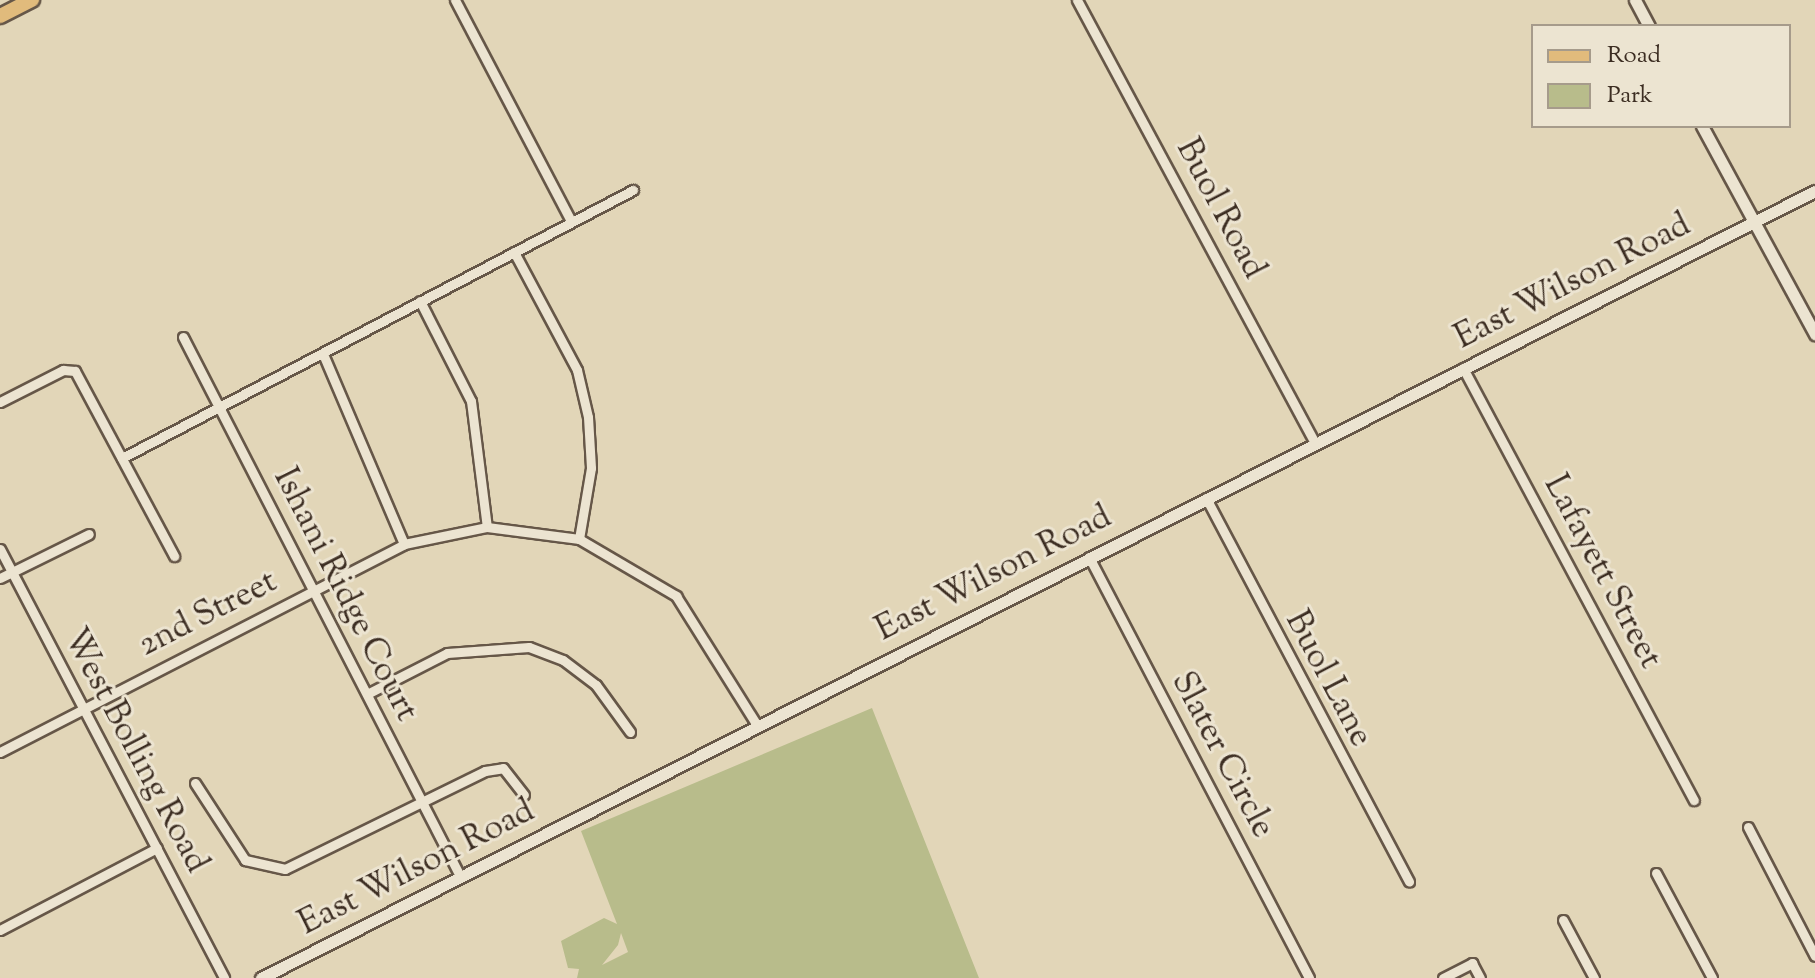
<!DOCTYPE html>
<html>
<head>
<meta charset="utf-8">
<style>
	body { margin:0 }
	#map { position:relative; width:1815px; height:978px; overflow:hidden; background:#e2d6b8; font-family:"Sorts Mill Goudy",serif }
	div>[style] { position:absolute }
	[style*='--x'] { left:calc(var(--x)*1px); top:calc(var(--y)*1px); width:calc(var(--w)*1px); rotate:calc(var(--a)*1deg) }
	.green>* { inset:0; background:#b8bc8b }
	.roads { filter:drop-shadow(2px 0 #665748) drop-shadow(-2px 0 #665748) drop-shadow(0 2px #665748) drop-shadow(0 -2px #665748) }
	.minor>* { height:9px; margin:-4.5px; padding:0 4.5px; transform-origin:4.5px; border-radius:4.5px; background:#ece4d1 }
	.tertiary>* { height:11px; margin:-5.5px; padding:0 5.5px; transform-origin:5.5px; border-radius:5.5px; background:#ece4d1 }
	.primary>* { height:14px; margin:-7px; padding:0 7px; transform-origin:7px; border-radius:7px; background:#e1bb7c }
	span { translate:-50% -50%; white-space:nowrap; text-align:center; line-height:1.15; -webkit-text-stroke:6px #ece4d1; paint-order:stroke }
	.street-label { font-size:34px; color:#3c2d22 }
	.legend { position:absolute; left:1531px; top:24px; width:260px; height:104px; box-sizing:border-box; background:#ece4d1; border:2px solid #a69b8b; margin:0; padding:10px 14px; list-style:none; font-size:24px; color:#3c2d22 }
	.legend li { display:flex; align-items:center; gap:16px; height:40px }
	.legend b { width:40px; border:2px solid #a69b8b }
</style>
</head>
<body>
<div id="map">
	<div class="green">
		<div style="clip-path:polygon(evenodd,872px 708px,979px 978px,577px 978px,579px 969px,568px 968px,561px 941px,604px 918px,617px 924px,581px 831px,872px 708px,621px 933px,628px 952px,602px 965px,618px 945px,621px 933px)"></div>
	</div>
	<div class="roads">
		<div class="minor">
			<div style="--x:455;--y:0;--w:250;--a:62.3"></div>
			<div style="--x:1077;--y:0;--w:503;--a:61.75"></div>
			<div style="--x:514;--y:252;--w:134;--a:61.9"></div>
			<div style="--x:577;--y:370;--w:48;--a:76.8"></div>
			<div style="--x:588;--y:417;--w:51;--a:86.6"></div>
			<div style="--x:591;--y:468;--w:72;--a:99.6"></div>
			<div style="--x:420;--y:301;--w:112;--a:63"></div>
			<div style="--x:471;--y:401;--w:127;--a:82.8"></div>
			<div style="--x:183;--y:337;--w:606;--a:62.8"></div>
			<div style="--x:323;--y:354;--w:207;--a:66.9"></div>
			<div style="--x:1463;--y:368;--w:490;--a:61.9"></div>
			<div style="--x:0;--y:402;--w:71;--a:-26.9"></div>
			<div style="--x:63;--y:370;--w:12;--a:5"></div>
			<div style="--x:75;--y:371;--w:210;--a:61.8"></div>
			<div style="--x:122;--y:458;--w:577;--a:-27.68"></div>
			<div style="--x:1206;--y:498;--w:434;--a:62.1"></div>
			<div style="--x:0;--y:549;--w:484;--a:62.4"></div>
			<div style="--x:1089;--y:557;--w:475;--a:62.4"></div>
			<div style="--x:0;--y:578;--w:99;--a:-26.3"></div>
			<div style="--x:367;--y:694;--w:90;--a:-27.1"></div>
			<div style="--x:447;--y:653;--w:82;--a:-4.2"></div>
			<div style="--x:529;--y:647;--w:36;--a:21"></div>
			<div style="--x:563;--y:660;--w:41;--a:37.1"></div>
			<div style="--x:596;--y:685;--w:58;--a:54.1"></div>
			<div style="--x:0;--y:752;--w:454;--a:-27.2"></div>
			<div style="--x:404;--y:544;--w:85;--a:-11.6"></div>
			<div style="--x:487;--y:527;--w:93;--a:7.4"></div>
			<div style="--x:579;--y:539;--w:113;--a:30.4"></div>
			<div style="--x:676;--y:596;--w:152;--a:57.9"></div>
			<div style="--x:195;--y:783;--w:92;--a:57"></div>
			<div style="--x:245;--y:860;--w:41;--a:12.7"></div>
			<div style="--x:285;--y:869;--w:223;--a:-26.1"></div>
			<div style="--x:485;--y:771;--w:18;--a:-9"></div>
			<div style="--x:503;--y:768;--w:34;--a:52"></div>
			<div style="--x:1748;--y:827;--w:145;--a:62.6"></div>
			<div style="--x:1656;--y:873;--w:119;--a:61.9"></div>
			<div style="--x:1563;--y:920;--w:66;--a:61.9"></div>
			<div style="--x:0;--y:930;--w:177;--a:-27.6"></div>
			<div style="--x:1443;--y:978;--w:33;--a:-27"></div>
			<div style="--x:1472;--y:963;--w:17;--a:62"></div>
		</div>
		<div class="tertiary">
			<div style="--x:1635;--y:0;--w:30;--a:62"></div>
			<div style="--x:1702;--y:126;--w:237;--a:61.5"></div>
			<div style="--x:261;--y:978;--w:1742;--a:-26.86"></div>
		</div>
		<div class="primary">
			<div style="--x:0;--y:16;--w:36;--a:-27"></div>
		</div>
	</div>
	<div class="street-label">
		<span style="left:1220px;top:209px;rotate:62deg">Buol Road</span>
		<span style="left:1573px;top:282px;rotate:-27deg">East Wilson Road</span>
		<span style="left:1602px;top:572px;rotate:62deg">Lafayett Street</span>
		<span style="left:994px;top:574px;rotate:-27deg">East Wilson Road</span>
		<span style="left:345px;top:595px;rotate:63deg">Ishani Ridge Court</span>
		<span style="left:208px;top:614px;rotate:-27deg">2nd Street</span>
		<span style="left:1328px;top:679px;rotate:62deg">Buol Lane</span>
		<span style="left:135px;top:751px;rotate:62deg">West Bolling Road</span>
		<span style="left:1222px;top:755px;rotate:62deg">Slater Circle</span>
		<span style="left:417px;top:868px;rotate:-27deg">East Wilson Road</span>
	</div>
	<ul class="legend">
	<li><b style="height:10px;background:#e1bb7c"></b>Road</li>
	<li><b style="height:22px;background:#b8bc8b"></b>Park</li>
	</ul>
</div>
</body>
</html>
